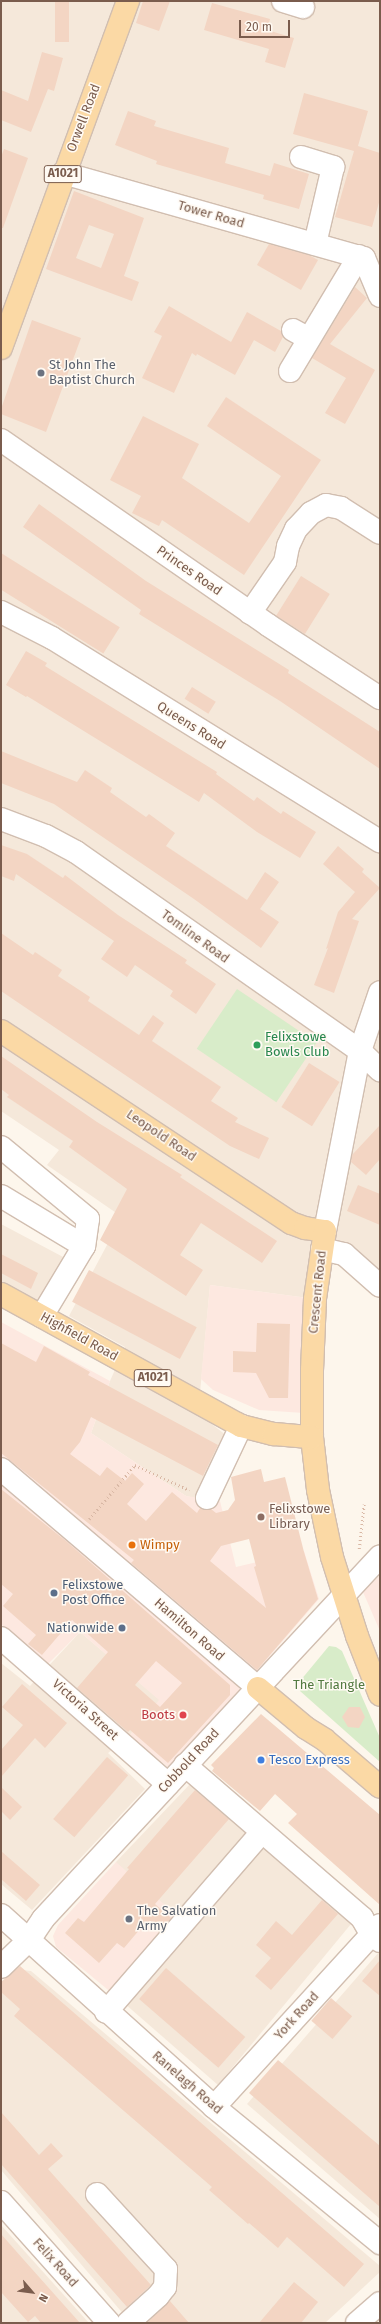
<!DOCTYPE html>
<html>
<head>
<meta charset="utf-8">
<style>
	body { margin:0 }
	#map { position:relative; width:381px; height:2324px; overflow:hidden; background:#fdf6ec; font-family:"Fira Sans",sans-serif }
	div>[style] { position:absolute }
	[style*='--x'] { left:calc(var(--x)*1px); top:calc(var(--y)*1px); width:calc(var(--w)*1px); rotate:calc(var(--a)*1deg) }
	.residential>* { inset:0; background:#f5e8da }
	.commercial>* { inset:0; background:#fde8e0 }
	.green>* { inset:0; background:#d8ecc9; transform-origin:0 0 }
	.building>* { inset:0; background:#f3d5c3; transform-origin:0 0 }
	.path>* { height:2.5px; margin-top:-1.25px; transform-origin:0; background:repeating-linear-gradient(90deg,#d9b8a5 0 1px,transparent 0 4px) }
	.roads { filter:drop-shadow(1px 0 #d1beb0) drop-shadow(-1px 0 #d1beb0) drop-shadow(0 1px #d1beb0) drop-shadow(0 -1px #d1beb0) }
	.minor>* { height:22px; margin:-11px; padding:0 11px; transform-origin:11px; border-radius:11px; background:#fff }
	.major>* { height:22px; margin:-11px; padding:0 11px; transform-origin:11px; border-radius:11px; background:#fbd9a5 }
	.dots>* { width:11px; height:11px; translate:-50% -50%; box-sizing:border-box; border:2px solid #fffaf3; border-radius:50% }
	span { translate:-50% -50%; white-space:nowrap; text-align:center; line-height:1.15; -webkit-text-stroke:3px #fffaf3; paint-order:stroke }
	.shield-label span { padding:1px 3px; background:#fffaf3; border:1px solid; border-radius:3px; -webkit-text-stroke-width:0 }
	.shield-label { font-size:12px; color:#7a5c4d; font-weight:700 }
	.street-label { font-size:13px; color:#7a5c4d }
	.worship-label { font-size:13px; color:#5b616d }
	.left { translate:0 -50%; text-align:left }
	.leisure-label { font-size:13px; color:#27864d }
	.education-label { font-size:13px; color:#785e54 }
	.food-label { font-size:13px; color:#c56008 }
	.service-label { font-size:13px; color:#4e5e75 }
	.right { translate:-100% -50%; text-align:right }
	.park-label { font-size:13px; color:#537a41 }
	.health-label { font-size:13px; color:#be3a42 }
	.shop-label { font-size:13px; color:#366cbe }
	.frame { position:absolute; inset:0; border:2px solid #7a5c4d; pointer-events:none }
	.north { position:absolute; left:12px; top:2272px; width:40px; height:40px; -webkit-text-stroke:3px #fffaf3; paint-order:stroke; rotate:118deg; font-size:11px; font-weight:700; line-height:16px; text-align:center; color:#7a5c4d }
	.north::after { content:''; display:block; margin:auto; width:14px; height:18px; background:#7a5c4d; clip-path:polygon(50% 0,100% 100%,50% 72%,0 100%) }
	.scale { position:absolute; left:239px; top:20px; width:51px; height:18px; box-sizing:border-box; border:2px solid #7a5c4d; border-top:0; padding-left:5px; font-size:12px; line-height:14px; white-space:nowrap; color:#7a5c4d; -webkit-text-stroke:3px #fffaf3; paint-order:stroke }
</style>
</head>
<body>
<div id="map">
	<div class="residential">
		<div style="clip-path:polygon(1px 1px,380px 1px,380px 1286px,325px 1232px,315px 1299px,210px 1285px,199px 1404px,196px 1412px,231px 1439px,200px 1499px,186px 1496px,91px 1433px,110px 1381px,125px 1347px,69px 1316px,122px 1217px,47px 1165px,59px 1150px,1px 1111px)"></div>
		<div style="clip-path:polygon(1px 1224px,65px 1258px,41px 1304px,1px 1296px)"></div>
		<div style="clip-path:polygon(80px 1632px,160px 1700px,129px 1736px,108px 1753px,145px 1789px,32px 1910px,1px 1884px,1px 1663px,30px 1686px)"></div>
		<div style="clip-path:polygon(191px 1783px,351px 1924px,218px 2085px,124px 2003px,116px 1862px)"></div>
		<div style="clip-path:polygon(379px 1952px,380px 1953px,380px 2219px,247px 2104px)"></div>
		<div style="clip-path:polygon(15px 1969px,31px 1971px,380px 2266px,380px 2272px,325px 2323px,131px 2323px,1px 2170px,1px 1983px)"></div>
		<div style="clip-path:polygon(1px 2225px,89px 2323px,1px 2323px)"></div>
	</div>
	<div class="commercial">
		<div style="clip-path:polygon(210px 1285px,308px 1298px,304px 1413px,259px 1410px,213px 1390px,201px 1379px)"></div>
		<div style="clip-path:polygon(1px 1322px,110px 1381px,91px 1433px,186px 1496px,220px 1501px,236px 1567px,304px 1551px,319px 1599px,257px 1671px,168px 1767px,129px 1736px,159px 1700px,80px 1632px,48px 1664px,1px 1624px)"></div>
		<div style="clip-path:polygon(380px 1575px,380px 1631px,363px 1592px)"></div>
		<div style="clip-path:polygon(116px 1862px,191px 1928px,124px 2003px,56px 1947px,53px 1936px,58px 1925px)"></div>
	</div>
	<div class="green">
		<div style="left:237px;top:989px;width:96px;height:72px;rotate:34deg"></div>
		<div style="clip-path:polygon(329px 1646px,336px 1647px,342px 1651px,380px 1738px,380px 1762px,300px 1691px,300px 1681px)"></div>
	</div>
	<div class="building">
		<div style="left:55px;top:1px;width:14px;height:41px"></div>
		<div style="clip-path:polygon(143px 1px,170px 1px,159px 31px,136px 23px)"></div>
		<div style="clip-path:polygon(212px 3px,270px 19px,267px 30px,294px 38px,285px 68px,265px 62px,269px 49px,204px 30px)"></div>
		<div style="clip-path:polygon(42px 52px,63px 58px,54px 91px,48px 89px,31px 132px,1px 120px,1px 90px,28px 101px)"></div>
		<div style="clip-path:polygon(304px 93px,368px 111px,358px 146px,380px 153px,380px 199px,372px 227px,335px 217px,354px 151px,293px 134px)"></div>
		<div style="clip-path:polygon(128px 111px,156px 121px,154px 126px,229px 148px,225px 163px,270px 176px,274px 163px,309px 174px,299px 209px,263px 199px,264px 195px,156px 164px,157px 161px,115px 145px)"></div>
		<div style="clip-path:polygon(4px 149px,28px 158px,3px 228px,1px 228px,1px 157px)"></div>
		<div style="clip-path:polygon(evenodd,74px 191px,144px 218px,124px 276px,139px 282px,132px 301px,46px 269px,74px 191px,89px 225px,114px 234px,101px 268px,76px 258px,89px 225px)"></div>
		<div style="clip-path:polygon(269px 244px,309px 255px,318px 260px,301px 290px,257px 265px)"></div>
		<div style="clip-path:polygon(355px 287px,367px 298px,330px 344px,375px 370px,345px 424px,325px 413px,346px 378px,312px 358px)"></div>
		<div style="clip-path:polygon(169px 306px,231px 342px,247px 312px,281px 331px,283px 337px,275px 352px,254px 340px,235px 375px,197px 354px,196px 356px,192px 353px,174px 393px,142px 378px,162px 336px,154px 332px)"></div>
		<div style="clip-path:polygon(32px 320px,81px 338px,46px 432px,1px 414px,1px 409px)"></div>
		<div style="clip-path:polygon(226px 397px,321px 460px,244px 575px,162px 520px,159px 526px,132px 513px,141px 496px,110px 480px,143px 416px,199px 444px,182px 478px,249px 523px,281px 476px,207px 426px)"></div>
		<div style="clip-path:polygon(39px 504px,146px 581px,289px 670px,288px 673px,380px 732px,380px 769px,280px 701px,139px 614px,141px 610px,23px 527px)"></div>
		<div style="left:1px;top:553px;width:140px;height:31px;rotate:32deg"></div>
		<div style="left:301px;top:576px;width:34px;height:47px;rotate:32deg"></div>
		<div style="clip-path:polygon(26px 651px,47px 663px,45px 666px,217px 772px,216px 774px,254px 801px,257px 797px,281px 814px,283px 811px,316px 832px,300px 858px,257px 832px,204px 793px,199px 802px,27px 696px,26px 697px,6px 685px)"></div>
		<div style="left:192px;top:687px;width:28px;height:14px;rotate:32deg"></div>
		<div style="clip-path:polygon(1px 751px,77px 782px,85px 770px,112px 788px,110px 792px,146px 817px,149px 814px,175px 833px,166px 846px,247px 900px,265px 872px,279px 882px,260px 909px,279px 922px,261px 948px,194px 899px,54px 804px,1px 783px)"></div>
		<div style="clip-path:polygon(1px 845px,27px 854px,63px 878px,65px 875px,118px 915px,187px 960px,185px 963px,216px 984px,196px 1014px,170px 996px,173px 991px,135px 965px,127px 977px,101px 959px,114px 941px,16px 874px,14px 881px,1px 876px)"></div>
		<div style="clip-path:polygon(338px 846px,364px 869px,362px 872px,380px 888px,352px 919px,359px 921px,334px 993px,314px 985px,328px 948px,326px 949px,338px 912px,355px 892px,323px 864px)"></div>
		<div style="clip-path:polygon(1px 933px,33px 955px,35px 952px,62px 970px,58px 976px,90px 997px,88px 1001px,139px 1035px,153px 1015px,164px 1023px,152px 1041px,221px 1087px,211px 1101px,238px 1118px,235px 1122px,269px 1138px,259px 1159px,230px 1146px,1px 991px)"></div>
		<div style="clip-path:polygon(1px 1056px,97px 1122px,182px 1175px,180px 1177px,277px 1241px,262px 1263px,201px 1223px,180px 1255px,203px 1270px,186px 1296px,100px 1240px,127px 1189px,69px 1147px,73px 1141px,7px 1097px,9px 1095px,1px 1089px)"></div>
		<div style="left:309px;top:1063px;width:36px;height:52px;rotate:32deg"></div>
		<div style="clip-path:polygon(380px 1125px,380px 1159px,366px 1175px,351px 1162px,352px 1155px)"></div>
		<div style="clip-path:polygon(358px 1185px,380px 1194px,380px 1225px,347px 1211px)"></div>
		<div style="clip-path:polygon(1px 1254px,38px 1273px,31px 1289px,1px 1273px)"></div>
		<div style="left:89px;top:1270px;width:122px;height:36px;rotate:28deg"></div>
		<div style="clip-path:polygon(257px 1323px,290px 1324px,288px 1398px,269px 1398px,256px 1373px,233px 1372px,233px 1351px,256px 1352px)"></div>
		<div style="clip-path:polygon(evenodd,1px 1343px,36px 1362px,44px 1346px,90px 1372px,88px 1375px,218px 1445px,203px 1476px,91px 1417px,80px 1442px,70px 1454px,100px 1476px,107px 1467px,125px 1481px,132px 1473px,144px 1484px,127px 1504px,146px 1521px,172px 1492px,197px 1513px,200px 1508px,211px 1509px,216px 1513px,228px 1510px,235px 1500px,231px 1477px,261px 1469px,264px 1482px,285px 1477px,304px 1552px,318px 1599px,257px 1670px,131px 1563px,134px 1560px,1px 1453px,1px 1343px,249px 1539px,256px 1566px,254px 1567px,266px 1608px,210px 1561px,221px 1546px,249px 1539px)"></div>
		<div style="clip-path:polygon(evenodd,1px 1489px,66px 1541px,230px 1685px,230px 1695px,168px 1763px,130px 1730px,128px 1732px,77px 1688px,108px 1652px,72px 1620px,42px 1655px,28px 1644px,36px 1635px,3px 1606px,13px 1594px,1px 1584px,1px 1489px,156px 1661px,182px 1683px,160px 1707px,135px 1685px,156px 1661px)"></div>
		<div style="clip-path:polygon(22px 1684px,67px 1723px,45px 1748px,35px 1738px,1px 1777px,1px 1750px,23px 1725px,2px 1707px)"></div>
		<div style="clip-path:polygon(349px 1707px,360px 1707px,365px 1717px,359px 1728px,348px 1727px,342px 1717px)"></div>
		<div style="clip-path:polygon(261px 1714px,380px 1815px,380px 1905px,288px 1823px,297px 1814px,275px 1794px,260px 1811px,212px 1771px,214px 1768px,211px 1765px)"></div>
		<div style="left:107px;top:1757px;width:28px;height:82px;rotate:41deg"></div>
		<div style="clip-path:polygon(1px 1787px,22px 1807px,10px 1820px,1px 1811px)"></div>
		<div style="clip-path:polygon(195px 1790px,229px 1819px,155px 1904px,171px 1918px,159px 1932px,146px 1922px,124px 1948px,117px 1943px,99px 1963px,65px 1933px,78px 1918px,84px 1922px,129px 1869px,127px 1868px)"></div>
		<div style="clip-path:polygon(1px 1851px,40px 1885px,26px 1901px,1px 1879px)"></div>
		<div style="clip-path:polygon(322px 1900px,338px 1914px,271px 1990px,255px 1976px,271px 1958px,256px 1945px,276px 1921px,292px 1935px)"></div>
		<div style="clip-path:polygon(380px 1960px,380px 1996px,362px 1981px)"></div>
		<div style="clip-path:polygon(20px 1966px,364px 2264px,344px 2287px,287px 2237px,278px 2248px,249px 2223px,248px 2224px,209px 2190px,212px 2187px,14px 2016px,20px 2009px,1px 1992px,1px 1982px)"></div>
		<div style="left:166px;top:1968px;width:105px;height:41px;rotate:41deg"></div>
		<div style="left:331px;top:1998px;width:28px;height:30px;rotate:41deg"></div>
		<div style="clip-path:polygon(278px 2060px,380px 2146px,380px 2207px,249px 2093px)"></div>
		<div style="clip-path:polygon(1px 2112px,39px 2155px,51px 2143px,63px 2156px,48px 2169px,151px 2285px,127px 2307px,1px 2164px)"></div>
		<div style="clip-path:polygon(1px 2234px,23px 2259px,80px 2323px,41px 2323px,35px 2316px,28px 2322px,1px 2292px)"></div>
		<div style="clip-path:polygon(294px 2282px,318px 2302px,301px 2323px,259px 2323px)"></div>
		<div style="clip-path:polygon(170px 2301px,189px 2323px,147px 2323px,166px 2305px)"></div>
	</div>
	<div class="path">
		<div style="--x:89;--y:1519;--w:71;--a:-49.6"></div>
		<div style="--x:135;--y:1465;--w:60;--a:24.8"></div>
		<div style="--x:359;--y:1549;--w:45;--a:-83.7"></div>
	</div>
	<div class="roads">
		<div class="minor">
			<div style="--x:283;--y:1;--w:21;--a:17"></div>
			<div style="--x:301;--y:157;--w:34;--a:17"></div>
			<div style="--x:333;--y:167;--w:79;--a:103.2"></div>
			<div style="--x:63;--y:173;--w:313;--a:15.8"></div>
			<div style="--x:364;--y:258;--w:41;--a:67.2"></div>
			<div style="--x:293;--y:330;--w:18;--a:29"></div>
			<div style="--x:290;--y:371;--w:134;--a:-59"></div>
			<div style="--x:1;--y:440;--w:325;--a:34.7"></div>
			<div style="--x:268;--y:625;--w:134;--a:33.1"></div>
			<div style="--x:1;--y:612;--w:57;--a:27"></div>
			<div style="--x:52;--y:638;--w:386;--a:31.8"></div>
			<div style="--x:250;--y:613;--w:62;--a:-55.5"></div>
			<div style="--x:285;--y:562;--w:16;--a:-79"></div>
			<div style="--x:288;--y:546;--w:19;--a:-65"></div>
			<div style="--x:296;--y:529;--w:22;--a:-47"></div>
			<div style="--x:311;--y:513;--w:17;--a:-28"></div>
			<div style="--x:326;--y:505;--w:15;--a:11"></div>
			<div style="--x:341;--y:508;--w:46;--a:32.7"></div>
			<div style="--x:1;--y:819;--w:48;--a:20.7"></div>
			<div style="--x:46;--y:836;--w:34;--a:28"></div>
			<div style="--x:76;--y:852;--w:347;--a:35"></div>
			<div style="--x:360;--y:1051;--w:28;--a:44"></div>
			<div style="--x:1;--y:1147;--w:113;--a:39.6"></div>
			<div style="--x:88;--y:1219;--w:27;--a:98"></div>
			<div style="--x:84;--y:1246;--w:82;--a:121"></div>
			<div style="--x:1;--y:1196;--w:97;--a:31.1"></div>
			<div style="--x:325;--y:1231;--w:183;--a:-79"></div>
			<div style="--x:360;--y:1051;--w:62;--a:-71.3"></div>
			<div style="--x:322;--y:1249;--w:23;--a:13"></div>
			<div style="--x:344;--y:1254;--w:48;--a:41.6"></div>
			<div style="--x:1;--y:1469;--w:338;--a:40.4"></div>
			<div style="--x:207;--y:1498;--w:80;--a:-64.7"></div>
			<div style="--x:1;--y:1638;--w:222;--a:41.2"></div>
			<div style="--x:185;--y:1765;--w:234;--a:40.8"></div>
			<div style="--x:362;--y:1918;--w:20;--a:60"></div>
			<div style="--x:372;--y:1935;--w:10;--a:37"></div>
			<div style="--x:1;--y:1915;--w:287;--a:42"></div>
			<div style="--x:214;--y:2107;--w:215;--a:39.3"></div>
			<div style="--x:1;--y:1967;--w:39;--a:-44"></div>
			<div style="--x:29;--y:1940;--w:25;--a:-56"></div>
			<div style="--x:43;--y:1919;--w:495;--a:-47.1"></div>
			<div style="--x:106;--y:2012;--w:237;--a:-49.1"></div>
			<div style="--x:214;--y:2107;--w:246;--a:-47.6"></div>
			<div style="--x:97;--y:2194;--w:102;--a:47.4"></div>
			<div style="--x:166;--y:2269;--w:18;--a:93"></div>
			<div style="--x:165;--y:2287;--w:11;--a:128"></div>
			<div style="--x:158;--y:2296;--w:40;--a:138"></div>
			<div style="--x:1;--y:2202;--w:162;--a:48.2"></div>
			<div style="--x:357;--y:2323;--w:30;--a:-41"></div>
		</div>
		<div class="major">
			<div style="--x:1;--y:348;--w:370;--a:-69.9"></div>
			<div style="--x:1;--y:1031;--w:348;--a:33.5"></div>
			<div style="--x:291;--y:1223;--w:15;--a:20"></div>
			<div style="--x:305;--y:1228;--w:20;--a:9"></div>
			<div style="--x:325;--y:1231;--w:69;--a:98.4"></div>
			<div style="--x:315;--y:1299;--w:71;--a:92.4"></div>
			<div style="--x:312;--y:1370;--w:67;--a:90"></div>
			<div style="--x:312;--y:1437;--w:53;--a:83.5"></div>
			<div style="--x:318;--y:1490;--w:68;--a:78.2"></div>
			<div style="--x:332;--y:1557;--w:83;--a:72.4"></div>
			<div style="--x:357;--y:1636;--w:63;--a:68.7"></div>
			<div style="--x:1;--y:1294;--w:274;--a:28.8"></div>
			<div style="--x:241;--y:1426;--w:34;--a:14"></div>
			<div style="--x:274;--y:1434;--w:38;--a:5"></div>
			<div style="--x:258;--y:1688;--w:62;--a:39.8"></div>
			<div style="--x:306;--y:1728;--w:22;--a:32"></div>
			<div style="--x:325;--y:1740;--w:72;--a:40.5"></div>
		</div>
	</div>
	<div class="dots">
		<div style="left:41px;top:373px;background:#6b7280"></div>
		<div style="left:257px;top:1045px;background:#2e9e5b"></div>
		<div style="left:261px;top:1517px;background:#8d6e63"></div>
		<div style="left:132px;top:1545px;background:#e8710a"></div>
		<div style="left:54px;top:1593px;background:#5c6f8a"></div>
		<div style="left:122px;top:1628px;background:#5c6f8a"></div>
		<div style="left:183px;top:1715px;background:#e0444e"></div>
		<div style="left:261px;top:1760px;background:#3f7fe0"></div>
		<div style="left:129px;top:1919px;background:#6b7280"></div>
	</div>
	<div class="shield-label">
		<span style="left:63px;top:174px">A1021</span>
		<span style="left:153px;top:1378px">A1021</span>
	</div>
	<div class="street-label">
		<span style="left:84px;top:118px;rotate:-69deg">Orwell Road</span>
		<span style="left:211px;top:215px;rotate:16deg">Tower Road</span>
		<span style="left:189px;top:571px;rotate:35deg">Princes Road</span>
		<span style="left:191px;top:726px;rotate:32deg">Queens Road</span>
		<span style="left:195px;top:937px;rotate:36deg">Tomline Road</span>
		<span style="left:161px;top:1136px;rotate:34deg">Leopold Road</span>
		<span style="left:318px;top:1292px;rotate:-84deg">Crescent Road</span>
		<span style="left:79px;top:1337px;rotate:29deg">Highfield Road</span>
		<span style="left:189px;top:1630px;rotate:41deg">Hamilton Road</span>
		<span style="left:85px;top:1710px;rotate:42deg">Victoria Street</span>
		<span style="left:189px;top:1761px;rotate:-47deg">Cobbold Road</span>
		<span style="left:297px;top:2016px;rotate:-48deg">York Road</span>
		<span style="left:187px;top:2083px;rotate:41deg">Ranelagh Road</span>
		<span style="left:55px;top:2263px;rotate:48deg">Felix Road</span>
	</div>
	<div class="worship-label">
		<span class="left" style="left:49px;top:373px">St John The<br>Baptist Church</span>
		<span class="left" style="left:137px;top:1919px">The Salvation<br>Army</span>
	</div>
	<div class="leisure-label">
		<span class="left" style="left:265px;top:1045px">Felixstowe<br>Bowls Club</span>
	</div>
	<div class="education-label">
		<span class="left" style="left:269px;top:1517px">Felixstowe<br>Library</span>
	</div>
	<div class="food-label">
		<span class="left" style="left:140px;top:1545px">Wimpy</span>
	</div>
	<div class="service-label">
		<span class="left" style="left:62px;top:1593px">Felixstowe<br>Post Office</span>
		<span class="right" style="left:114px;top:1628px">Nationwide</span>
	</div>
	<div class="park-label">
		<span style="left:329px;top:1685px">The Triangle</span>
	</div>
	<div class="health-label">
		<span class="right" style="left:175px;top:1715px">Boots</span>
	</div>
	<div class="shop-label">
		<span class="left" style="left:269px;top:1760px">Tesco Express</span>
	</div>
	<div class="frame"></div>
	<div class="north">N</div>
	<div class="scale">20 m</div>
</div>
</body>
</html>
